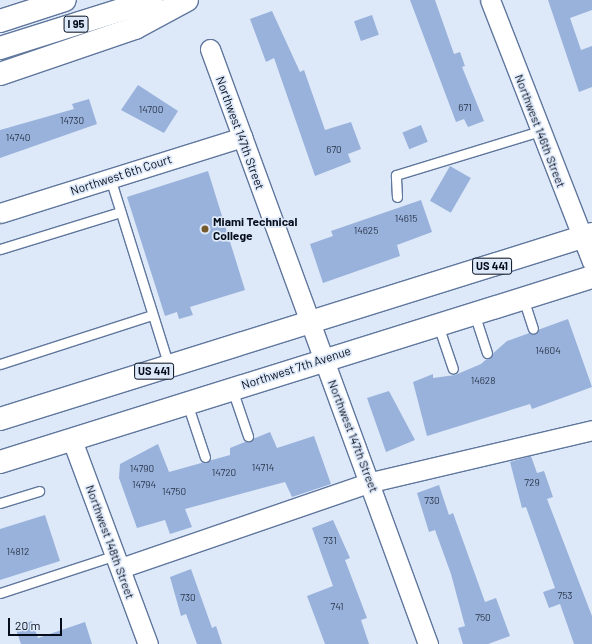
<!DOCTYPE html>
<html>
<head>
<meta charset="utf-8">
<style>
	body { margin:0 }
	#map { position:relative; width:592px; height:644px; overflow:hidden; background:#dde8f9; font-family:Barlow,sans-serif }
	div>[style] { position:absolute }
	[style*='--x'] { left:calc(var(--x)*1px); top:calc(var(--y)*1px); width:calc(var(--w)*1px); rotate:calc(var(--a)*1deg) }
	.building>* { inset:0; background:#99b2db; transform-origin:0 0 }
	.roads { filter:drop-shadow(1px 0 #60779d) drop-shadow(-1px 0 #60779d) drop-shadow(0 1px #60779d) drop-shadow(0 -1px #60779d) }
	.lane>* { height:9px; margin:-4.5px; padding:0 4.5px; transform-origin:4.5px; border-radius:4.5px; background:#fff }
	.street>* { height:19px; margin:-9.5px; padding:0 9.5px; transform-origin:9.5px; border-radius:9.5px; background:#fff }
	.primary>* { height:22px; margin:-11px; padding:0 11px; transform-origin:11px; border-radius:11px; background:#fff }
	.highway>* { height:22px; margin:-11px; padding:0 11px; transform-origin:11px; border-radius:11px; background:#fff }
	.dots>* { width:11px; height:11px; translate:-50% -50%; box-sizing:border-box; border:2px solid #dde8f9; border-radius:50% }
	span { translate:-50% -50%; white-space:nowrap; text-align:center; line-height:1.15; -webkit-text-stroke:3.5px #dde8f9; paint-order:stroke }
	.number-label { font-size:10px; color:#2a364b }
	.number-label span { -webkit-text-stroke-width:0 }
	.shield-label span { padding:1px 3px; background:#dde8f9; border:1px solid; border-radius:3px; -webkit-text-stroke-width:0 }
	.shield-label { font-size:11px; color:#050d1b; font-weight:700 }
	.street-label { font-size:12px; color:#050d1b }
	.poi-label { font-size:12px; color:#050d1b; font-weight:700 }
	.left { translate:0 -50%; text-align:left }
	.scale { position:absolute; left:8px; top:618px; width:54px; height:18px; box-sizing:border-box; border:2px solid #050d1b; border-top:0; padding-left:5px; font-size:12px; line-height:14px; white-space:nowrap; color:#050d1b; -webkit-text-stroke:3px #dde8f9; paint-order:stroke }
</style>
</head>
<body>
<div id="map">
	<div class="building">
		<div style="clip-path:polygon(410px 0,435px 0,454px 54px,460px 52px,465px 66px,462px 67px,484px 121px,468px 127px,464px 119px,456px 122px)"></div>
		<div style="clip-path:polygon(548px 0,592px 0,592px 10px,570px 18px,581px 50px,592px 46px,592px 87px,579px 92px)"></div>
		<div style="clip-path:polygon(272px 11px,300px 72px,304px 70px,325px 130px,351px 122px,361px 149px,348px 154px,351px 162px,315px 176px,274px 58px,266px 62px,250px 19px)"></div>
		<div style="left:372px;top:15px;width:21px;height:19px;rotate:71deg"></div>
		<div style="clip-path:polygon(138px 85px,178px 111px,164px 133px,121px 110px)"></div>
		<div style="clip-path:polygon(89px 99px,97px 124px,0 158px,0 130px,74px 109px,72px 104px)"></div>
		<div style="left:421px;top:125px;width:18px;height:20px;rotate:68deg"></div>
		<div style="left:450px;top:166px;width:24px;height:40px;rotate:30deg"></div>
		<div style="clip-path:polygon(208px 171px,245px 290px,190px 307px,193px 315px,179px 319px,177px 312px,165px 316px,127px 197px)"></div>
		<div style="clip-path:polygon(421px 200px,432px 232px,397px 245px,400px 256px,323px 283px,310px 244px,333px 236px,331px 231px)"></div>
		<div style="clip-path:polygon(568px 319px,592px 387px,532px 409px,530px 404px,427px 436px,413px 382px,433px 374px,433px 378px,455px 375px,481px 364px,507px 341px)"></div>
		<div style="clip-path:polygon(389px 391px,415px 440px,386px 452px,367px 398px)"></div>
		<div style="clip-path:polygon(270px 432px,277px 448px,314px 436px,331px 484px,292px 497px,285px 482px,185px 509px,192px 527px,170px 534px,165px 520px,137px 528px,119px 478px,120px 464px,158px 444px,169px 472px,230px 455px,230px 448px)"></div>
		<div style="clip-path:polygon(531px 456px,537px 473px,544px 471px,553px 497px,547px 499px,592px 616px,592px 644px,574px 644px,560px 604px,549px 608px,543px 592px,555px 588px,526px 507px,522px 508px,510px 462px)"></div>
		<div style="clip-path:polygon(439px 485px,449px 515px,453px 513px,485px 602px,496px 598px,510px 636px,488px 644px,463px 644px,458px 628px,465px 626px,451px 574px,435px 530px,429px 532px,417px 493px)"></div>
		<div style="clip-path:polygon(45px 515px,60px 561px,0 580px,0 529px)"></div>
		<div style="clip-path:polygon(333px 520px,350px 558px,345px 560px,367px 618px,361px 620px,369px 644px,325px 644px,307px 596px,333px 586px,312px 528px)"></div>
		<div style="clip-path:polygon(191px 569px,212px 628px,216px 626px,222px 644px,197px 644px,186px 614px,181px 616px,170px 577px)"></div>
		<div style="clip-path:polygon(32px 621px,38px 638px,85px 622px,92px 644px,21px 644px,15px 627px)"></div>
	</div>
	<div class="roads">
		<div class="lane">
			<div style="--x:110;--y:178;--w:197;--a:72.6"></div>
			<div style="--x:397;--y:197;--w:22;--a:-93"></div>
			<div style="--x:396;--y:175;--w:151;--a:-17"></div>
			<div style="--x:0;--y:249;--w:126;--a:-17.1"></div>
			<div style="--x:523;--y:298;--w:32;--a:72"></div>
			<div style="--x:474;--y:313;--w:42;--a:72"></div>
			<div style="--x:438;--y:325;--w:46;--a:71.2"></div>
			<div style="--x:0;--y:364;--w:160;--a:-17.9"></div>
			<div style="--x:232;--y:389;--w:50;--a:71.2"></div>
			<div style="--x:187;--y:403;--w:57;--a:71.6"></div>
			<div style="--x:0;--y:503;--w:41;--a:-17.1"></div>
			<div style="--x:0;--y:593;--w:122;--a:-18.1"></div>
		</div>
		<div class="street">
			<div style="--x:490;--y:0;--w:281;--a:68.7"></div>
			<div style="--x:210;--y:49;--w:634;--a:69.88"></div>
			<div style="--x:0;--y:213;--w:254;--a:-17.4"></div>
			<div style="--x:72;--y:440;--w:218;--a:69.6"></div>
			<div style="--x:121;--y:568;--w:264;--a:-19"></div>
			<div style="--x:371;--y:482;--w:227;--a:-13.2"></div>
		</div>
		<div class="primary">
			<div style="--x:0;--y:419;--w:620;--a:-17.35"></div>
			<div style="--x:0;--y:462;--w:620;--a:-17.35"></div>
		</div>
		<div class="highway">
			<div style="--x:0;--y:21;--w:68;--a:-17.9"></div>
			<div style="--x:0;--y:48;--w:159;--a:-17.5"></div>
			<div style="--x:0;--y:74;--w:143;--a:-18.8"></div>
			<div style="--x:135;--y:28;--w:59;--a:-28.3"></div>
		</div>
	</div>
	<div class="dots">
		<div style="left:205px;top:229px;background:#755a2c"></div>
	</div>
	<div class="number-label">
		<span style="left:465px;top:108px">671</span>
		<span style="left:151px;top:110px">14700</span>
		<span style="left:72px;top:121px">14730</span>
		<span style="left:18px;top:138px">14740</span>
		<span style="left:334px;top:150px">670</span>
		<span style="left:406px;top:219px">14615</span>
		<span style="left:366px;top:231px">14625</span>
		<span style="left:548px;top:351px">14604</span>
		<span style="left:483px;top:381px">14628</span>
		<span style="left:263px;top:468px">14714</span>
		<span style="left:142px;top:469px">14790</span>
		<span style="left:224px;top:473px">14720</span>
		<span style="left:532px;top:483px">729</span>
		<span style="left:144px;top:485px">14794</span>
		<span style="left:174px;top:492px">14750</span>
		<span style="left:432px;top:501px">730</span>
		<span style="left:330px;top:541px">731</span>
		<span style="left:18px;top:552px">14812</span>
		<span style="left:565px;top:596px">753</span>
		<span style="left:188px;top:598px">730</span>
		<span style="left:337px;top:607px">741</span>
		<span style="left:483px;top:618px">750</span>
	</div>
	<div class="shield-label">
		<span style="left:76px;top:24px">I 95</span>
		<span style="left:492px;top:266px">US 441</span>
		<span style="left:154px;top:371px">US 441</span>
	</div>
	<div class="street-label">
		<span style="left:540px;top:131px;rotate:69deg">Northwest 146th Street</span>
		<span style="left:240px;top:133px;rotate:70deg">Northwest 147th Street</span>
		<span style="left:121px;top:175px;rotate:-18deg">Northwest 6th Court</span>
		<span style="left:296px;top:368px;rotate:-18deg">Northwest 7th Avenue</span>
		<span style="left:353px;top:436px;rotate:69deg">Northwest 147th Street</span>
		<span style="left:110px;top:542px;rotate:70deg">Northwest 148th Street</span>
	</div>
	<div class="poi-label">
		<span class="left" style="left:213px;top:229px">Miami Technical<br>College</span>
	</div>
	<div class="scale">20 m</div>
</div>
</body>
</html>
